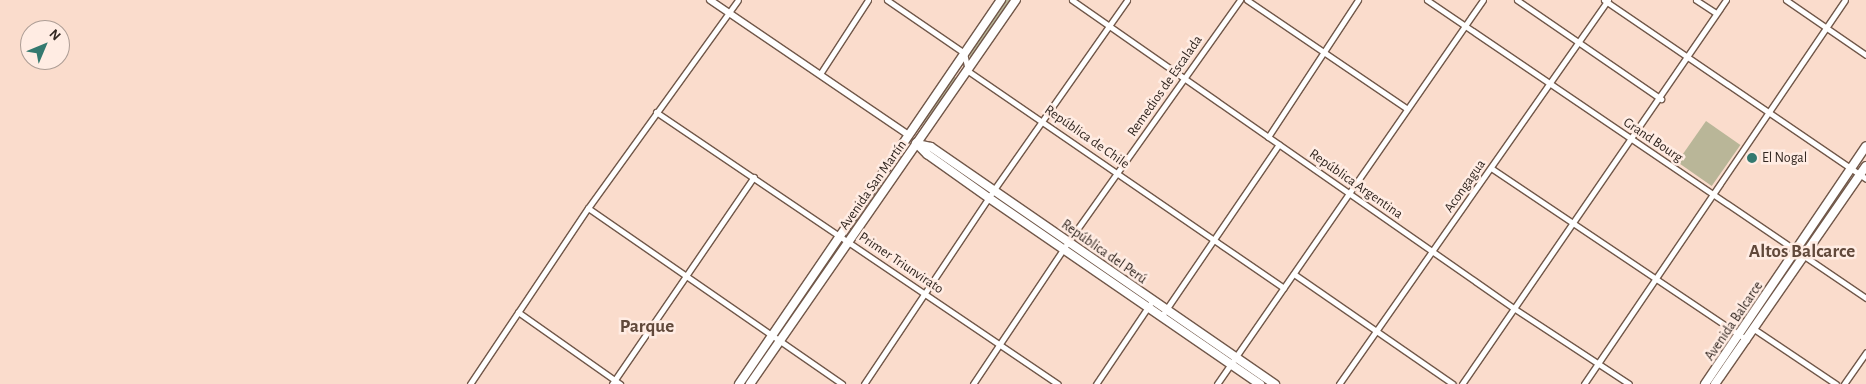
<!DOCTYPE html>
<html>
<head>
<meta charset="utf-8">
<style>
	body { margin:0 }
	#map { position:relative; width:1866px; height:384px; overflow:hidden; background:#fadccc; font-family:"Alegreya Sans",sans-serif }
	div>[style] { position:absolute }
	[style*='--x'] { left:calc(var(--x)*1px); top:calc(var(--y)*1px); width:calc(var(--w)*1px); rotate:calc(var(--a)*1deg) }
	.green>* { inset:0; background:#b9b698; transform-origin:0 0 }
	.roads { filter:drop-shadow(1px 0 #71584a) drop-shadow(-1px 0 #71584a) drop-shadow(0 1px #71584a) drop-shadow(0 -1px #71584a) }
	.minor>* { height:5px; margin:-2.5px; padding:0 2.5px; transform-origin:2.5px; border-radius:2.5px; background:#fff }
	.tertiary>* { height:6px; margin:-3px; padding:0 3px; transform-origin:3px; border-radius:3px; background:#fff }
	.secondary>* { height:8px; margin:-4px; padding:0 4px; transform-origin:4px; border-radius:4px; background:#fff }
	.dots>* { width:14px; height:14px; translate:-50% -50%; box-sizing:border-box; border:2px solid #ffece3; border-radius:50% }
	span { translate:-50% -50%; white-space:nowrap; text-align:center; line-height:1.15; -webkit-text-stroke:5px #ffece3; paint-order:stroke }
	.street-label { font-size:14px; color:#322721 }
	.poi-label { font-size:14px; color:#322721 }
	.left { translate:0 -50%; text-align:left }
	.district-label { font-size:19px; color:#61493b; font-weight:700 }
	.north { position:absolute; left:20px; top:20px; width:50px; height:50px; box-sizing:border-box; background:#ffece3; border:1px solid #ad9d95; border-radius:50%; rotate:45deg; font-size:14px; font-weight:700; line-height:20px; text-align:center; color:#322721 }
	.north::after { content:''; display:block; margin:auto; width:18px; height:22px; background:#34796f; clip-path:polygon(50% 0,100% 100%,50% 72%,0 100%) }
</style>
</head>
<body>
<div id="map">
	<div class="green">
		<div style="clip-path:polygon(1006px 0,1011px 0,970px 58px,969px 55px)"></div>
		<div style="clip-path:polygon(954px 76px,957px 79px,921px 127px,920px 125px)"></div>
		<div style="left:1706px;top:121px;width:42px;height:50px;rotate:35deg"></div>
		<div style="clip-path:polygon(1848px 181px,1852px 184px,1811px 244px,1806px 241px)"></div>
	</div>
	<div class="roads">
		<div class="minor">
			<div style="--x:887;--y:0;--w:93;--a:34.5"></div>
			<div style="--x:964;--y:53;--w:18;--a:77"></div>
			<div style="--x:968;--y:71;--w:383;--a:34.5"></div>
			<div style="--x:1072;--y:0;--w:540;--a:34.9"></div>
			<div style="--x:1515;--y:309;--w:136;--a:33.3"></div>
			<div style="--x:1247;--y:0;--w:192;--a:34.2"></div>
			<div style="--x:1427;--y:0;--w:531;--a:34.17"></div>
			<div style="--x:1517;--y:0;--w:175;--a:34.5"></div>
			<div style="--x:1604;--y:0;--w:317;--a:34.3"></div>
			<div style="--x:1696;--y:0;--w:24;--a:33"></div>
			<div style="--x:1786;--y:0;--w:97;--a:34.5"></div>
			<div style="--x:820;--y:74;--w:88;--a:-57"></div>
			<div style="--x:656;--y:112;--w:485;--a:34.1"></div>
			<div style="--x:1268;--y:137;--w:164;--a:-56.7"></div>
			<div style="--x:1491;--y:168;--w:308;--a:33.9"></div>
			<div style="--x:588;--y:208;--w:309;--a:34.7"></div>
			<div style="--x:1294;--y:274;--w:193;--a:34.7"></div>
			<div style="--x:518;--y:312;--w:125;--a:35.2"></div>
			<div style="--x:1161;--y:317;--w:209;--a:-55.7"></div>
			<div style="--x:1754;--y:329;--w:99;--a:33.9"></div>
			<div style="--x:470;--y:384;--w:212;--a:-56.2"></div>
			<div style="--x:588;--y:208;--w:256;--a:-54.2"></div>
			<div style="--x:612;--y:384;--w:251;--a:-55.6"></div>
			<div style="--x:864;--y:384;--w:232;--a:-56.2"></div>
			<div style="--x:993;--y:191;--w:233;--a:-54.9"></div>
			<div style="--x:973;--y:384;--w:171;--a:-56.2"></div>
			<div style="--x:1068;--y:242;--w:297;--a:-54.6"></div>
			<div style="--x:1096;--y:384;--w:100;--a:-56"></div>
			<div style="--x:1217;--y:384;--w:467;--a:-55.3"></div>
			<div style="--x:1339;--y:384;--w:469;--a:-55"></div>
			<div style="--x:1462;--y:384;--w:466;--a:-55.5"></div>
			<div style="--x:1584;--y:384;--w:464;--a:-55.8"></div>
			<div style="--x:1844;--y:384;--w:39;--a:-55"></div>
		</div>
		<div class="tertiary">
			<div style="--x:710;--y:0;--w:240;--a:34.2"></div>
		</div>
		<div class="secondary">
			<div style="--x:916;--y:143;--w:16;--a:45"></div>
			<div style="--x:927;--y:154;--w:76;--a:35.4"></div>
			<div style="--x:989;--y:198;--w:329;--a:34.5"></div>
			<div style="--x:917;--y:144;--w:14;--a:12"></div>
			<div style="--x:931;--y:147;--w:418;--a:34.6"></div>
			<div style="--x:739;--y:384;--w:465;--a:-55.7"></div>
			<div style="--x:750;--y:384;--w:467;--a:-55.3"></div>
			<div style="--x:1705;--y:384;--w:287;--a:-55.9"></div>
			<div style="--x:1715;--y:384;--w:265;--a:-55.3"></div>
		</div>
	</div>
	<div class="dots">
		<div style="left:1752px;top:158px;background:#34796f"></div>
	</div>
	<div class="street-label">
		<span style="left:1165px;top:86px;rotate:-55deg">Remedios de Escalada</span>
		<span style="left:1087px;top:137px;rotate:35deg">República de Chile</span>
		<span style="left:1653px;top:140px;rotate:34deg">Grand Bourg</span>
		<span style="left:1356px;top:184px;rotate:35deg">República Argentina</span>
		<span style="left:873px;top:185px;rotate:-55deg">Avenida San Martín</span>
		<span style="left:1465px;top:186px;rotate:-55deg">Acongagua</span>
		<span style="left:1104px;top:252px;rotate:35deg">República del Perú</span>
		<span style="left:901px;top:263px;rotate:34deg">Primer Triunvirato</span>
		<span style="left:1734px;top:321px;rotate:-56deg">Avenida Balcarce</span>
	</div>
	<div class="poi-label">
		<span class="left" style="left:1762px;top:158px">El Nogal</span>
	</div>
	<div class="district-label">
		<span style="left:1802px;top:252px">Altos Balcarce</span>
		<span style="left:647px;top:327px">Parque</span>
	</div>
	<div class="north">N</div>
</div>
</body>
</html>
